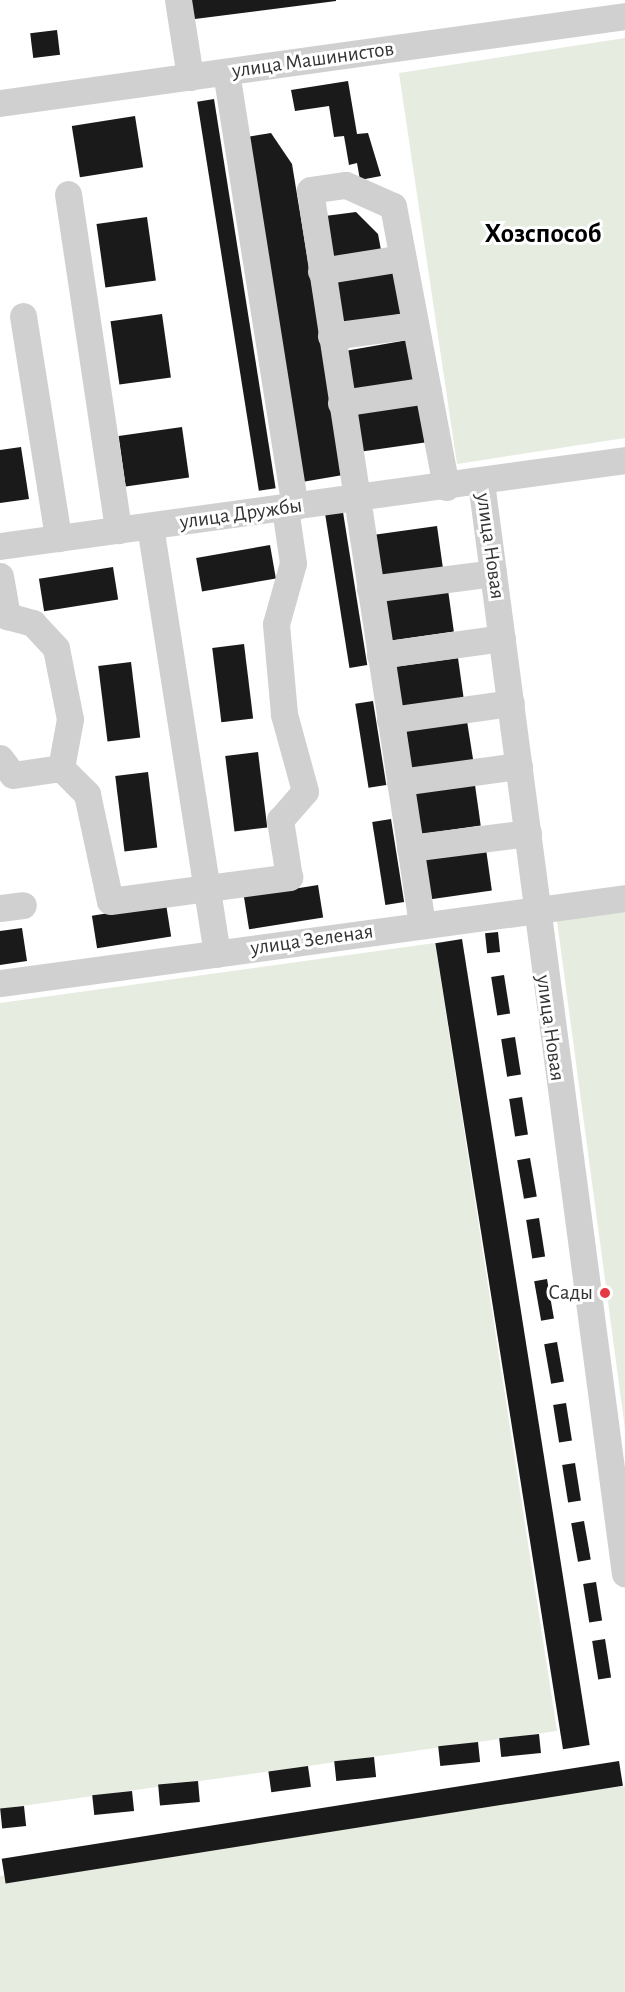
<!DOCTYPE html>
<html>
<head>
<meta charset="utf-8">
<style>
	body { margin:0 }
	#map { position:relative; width:625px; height:1992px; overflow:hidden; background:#fff; font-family:"Alegreya Sans",sans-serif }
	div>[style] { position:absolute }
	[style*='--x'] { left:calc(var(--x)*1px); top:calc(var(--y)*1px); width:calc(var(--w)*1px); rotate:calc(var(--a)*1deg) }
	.green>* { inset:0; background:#e6ecdf }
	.building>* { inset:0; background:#1a1a1a; transform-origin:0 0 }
	.minor>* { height:27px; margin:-13.5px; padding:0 13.5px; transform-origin:13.5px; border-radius:13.5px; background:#d0d0d0 }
	.dots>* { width:16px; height:16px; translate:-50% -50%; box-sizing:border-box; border:3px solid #fff; border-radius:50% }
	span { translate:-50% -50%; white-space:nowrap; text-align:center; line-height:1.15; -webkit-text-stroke:6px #fff; paint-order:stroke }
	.street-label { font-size:21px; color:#333 }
	.poi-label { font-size:21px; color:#333 }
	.right { translate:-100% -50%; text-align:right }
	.district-label { font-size:27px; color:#000; font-weight:700 }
</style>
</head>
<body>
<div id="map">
	<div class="green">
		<div style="clip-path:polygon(625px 38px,625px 438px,457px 464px,399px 73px)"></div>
		<div style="clip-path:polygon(625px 896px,625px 1429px,555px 906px)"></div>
		<div style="clip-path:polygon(435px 943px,557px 1731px,0 1809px,0 1003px)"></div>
		<div style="clip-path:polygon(625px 1786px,625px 1992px,0 1992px,0 1876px)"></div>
	</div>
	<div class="building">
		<div style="clip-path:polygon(184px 0,336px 0,336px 1px,187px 20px)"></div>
		<div style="left:57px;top:30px;width:25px;height:27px;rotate:83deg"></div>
		<div style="clip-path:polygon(348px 81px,357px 134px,368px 133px,381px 176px,360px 180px,357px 163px,349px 165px,344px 136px,334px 137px,329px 106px,295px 111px,291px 90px)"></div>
		<div style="left:214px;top:99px;width:394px;height:17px;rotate:81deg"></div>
		<div style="left:135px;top:116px;width:52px;height:64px;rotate:81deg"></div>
		<div style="clip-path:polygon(271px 133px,292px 164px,343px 475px,302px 482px,246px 137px)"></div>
		<div style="clip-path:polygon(356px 212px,378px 234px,381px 250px,332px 258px,325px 216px)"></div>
		<div style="left:147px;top:217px;width:64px;height:51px;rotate:82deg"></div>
		<div style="left:398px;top:271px;width:43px;height:64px;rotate:81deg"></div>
		<div style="left:162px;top:314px;width:64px;height:52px;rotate:82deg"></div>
		<div style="left:408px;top:340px;width:42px;height:64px;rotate:80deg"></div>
		<div style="left:419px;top:402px;width:41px;height:65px;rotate:82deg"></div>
		<div style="left:182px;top:427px;width:51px;height:64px;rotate:82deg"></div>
		<div style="clip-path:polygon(21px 447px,29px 499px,0 503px,0 450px)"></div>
		<div style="left:343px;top:512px;width:155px;height:18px;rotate:81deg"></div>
		<div style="left:437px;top:526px;width:42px;height:65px;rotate:82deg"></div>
		<div style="left:270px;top:545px;width:34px;height:75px;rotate:80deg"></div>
		<div style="left:113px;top:567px;width:33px;height:75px;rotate:81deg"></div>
		<div style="left:448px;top:590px;width:42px;height:65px;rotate:82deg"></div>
		<div style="left:244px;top:644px;width:75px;height:32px;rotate:83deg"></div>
		<div style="left:458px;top:658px;width:41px;height:65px;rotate:82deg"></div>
		<div style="left:131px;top:662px;width:76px;height:33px;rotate:83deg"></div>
		<div style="left:373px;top:701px;width:85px;height:18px;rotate:81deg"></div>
		<div style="left:467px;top:721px;width:43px;height:64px;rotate:81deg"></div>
		<div style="left:258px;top:752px;width:76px;height:33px;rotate:83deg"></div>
		<div style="left:148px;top:772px;width:76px;height:33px;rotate:83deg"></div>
		<div style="left:475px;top:785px;width:41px;height:65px;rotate:82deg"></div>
		<div style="left:391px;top:819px;width:84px;height:19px;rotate:81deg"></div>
		<div style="left:486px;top:849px;width:42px;height:65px;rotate:82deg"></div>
		<div style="left:318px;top:885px;width:33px;height:75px;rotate:81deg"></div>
		<div style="left:166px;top:904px;width:33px;height:75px;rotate:81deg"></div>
		<div style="clip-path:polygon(22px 928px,27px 961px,0 965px,0 931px)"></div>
		<div style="left:498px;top:932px;width:20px;height:13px;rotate:84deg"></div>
		<div style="left:462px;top:939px;width:816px;height:27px;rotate:81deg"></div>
		<div style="left:504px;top:975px;width:39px;height:13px;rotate:81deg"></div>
		<div style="left:515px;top:1037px;width:38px;height:14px;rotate:81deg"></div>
		<div style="left:522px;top:1097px;width:38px;height:13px;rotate:81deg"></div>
		<div style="left:530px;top:1158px;width:39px;height:13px;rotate:80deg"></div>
		<div style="left:539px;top:1218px;width:39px;height:13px;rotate:81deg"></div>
		<div style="left:547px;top:1279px;width:40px;height:13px;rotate:80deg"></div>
		<div style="left:557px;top:1342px;width:40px;height:13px;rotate:80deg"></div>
		<div style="left:566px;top:1403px;width:38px;height:13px;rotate:81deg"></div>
		<div style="left:575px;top:1463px;width:38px;height:13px;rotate:81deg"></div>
		<div style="left:584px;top:1521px;width:39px;height:13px;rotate:80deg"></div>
		<div style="left:596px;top:1582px;width:39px;height:13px;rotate:81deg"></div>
		<div style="left:605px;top:1639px;width:39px;height:13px;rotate:81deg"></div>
		<div style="left:539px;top:1734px;width:19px;height:40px;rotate:84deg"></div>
		<div style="left:478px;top:1742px;width:20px;height:40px;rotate:84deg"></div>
		<div style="left:374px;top:1757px;width:20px;height:40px;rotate:84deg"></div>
		<div style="left:619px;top:1761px;width:25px;height:625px;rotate:81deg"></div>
		<div style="left:308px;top:1766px;width:21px;height:40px;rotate:82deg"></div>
		<div style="left:198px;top:1781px;width:21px;height:40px;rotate:85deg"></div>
		<div style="left:132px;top:1791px;width:20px;height:40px;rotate:84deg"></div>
		<div style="left:24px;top:1806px;width:20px;height:24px;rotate:84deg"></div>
	</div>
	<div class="minor">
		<div style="--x:178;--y:0;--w:78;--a:81.1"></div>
		<div style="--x:226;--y:72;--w:440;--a:81"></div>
		<div style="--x:0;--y:103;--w:631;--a:-7.92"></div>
		<div style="--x:68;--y:194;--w:340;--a:81.5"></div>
		<div style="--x:321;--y:271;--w:82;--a:-9.1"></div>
		<div style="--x:23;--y:316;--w:225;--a:81"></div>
		<div style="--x:331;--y:336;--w:85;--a:-7.5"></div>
		<div style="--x:341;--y:403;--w:88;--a:-8.5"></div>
		<div style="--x:481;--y:482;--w:1101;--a:82.49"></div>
		<div style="--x:150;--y:526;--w:433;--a:81.1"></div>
		<div style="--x:0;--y:546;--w:631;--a:-7.83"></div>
		<div style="--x:0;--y:576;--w:41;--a:80.1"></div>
		<div style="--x:370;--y:589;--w:124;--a:-7.4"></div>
		<div style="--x:380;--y:655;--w:123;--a:-7.9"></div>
		<div style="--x:390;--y:720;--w:122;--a:-8"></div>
		<div style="--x:0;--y:758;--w:21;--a:53"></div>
		<div style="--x:13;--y:775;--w:49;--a:-8.3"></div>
		<div style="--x:61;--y:768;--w:50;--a:-79.6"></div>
		<div style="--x:70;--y:719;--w:72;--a:-101.2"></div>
		<div style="--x:56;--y:648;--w:34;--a:-133"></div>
		<div style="--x:33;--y:623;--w:27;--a:-165"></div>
		<div style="--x:61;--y:768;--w:37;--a:45"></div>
		<div style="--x:87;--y:794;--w:109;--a:77.9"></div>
		<div style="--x:110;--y:901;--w:181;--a:-7.6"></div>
		<div style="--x:289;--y:877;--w:58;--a:-99"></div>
		<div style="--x:280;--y:820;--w:38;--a:-49"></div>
		<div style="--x:305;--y:791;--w:80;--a:-105.3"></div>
		<div style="--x:284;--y:714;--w:90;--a:-95.1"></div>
		<div style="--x:276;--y:624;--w:63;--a:-74.4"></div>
		<div style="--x:293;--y:563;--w:56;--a:-98.3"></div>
		<div style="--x:400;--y:782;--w:120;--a:-7.7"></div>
		<div style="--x:410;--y:848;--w:119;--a:-7.2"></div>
		<div style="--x:0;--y:908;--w:23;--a:-7"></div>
		<div style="--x:422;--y:924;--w:742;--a:-98.68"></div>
		<div style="--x:310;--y:190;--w:36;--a:-8"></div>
		<div style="--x:346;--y:185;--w:51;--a:24.1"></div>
		<div style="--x:393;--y:206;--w:286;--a:79.3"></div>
		<div style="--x:0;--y:983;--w:631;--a:-7.74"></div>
	</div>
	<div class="dots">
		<div style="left:605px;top:1293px;background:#e63946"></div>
	</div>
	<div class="street-label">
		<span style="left:313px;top:60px;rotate:-8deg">улица Машинистов</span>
		<span style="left:241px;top:514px;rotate:-8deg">улица Дружбы</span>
		<span style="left:490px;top:546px;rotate:82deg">улица Новая</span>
		<span style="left:312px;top:940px;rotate:-8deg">улица Зеленая</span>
		<span style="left:550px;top:1028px;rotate:82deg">улица Новая</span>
	</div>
	<div class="poi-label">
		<span class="right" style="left:593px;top:1293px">Сады</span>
	</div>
	<div class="district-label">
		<span style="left:543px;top:234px">Хозспособ</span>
	</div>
</div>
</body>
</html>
